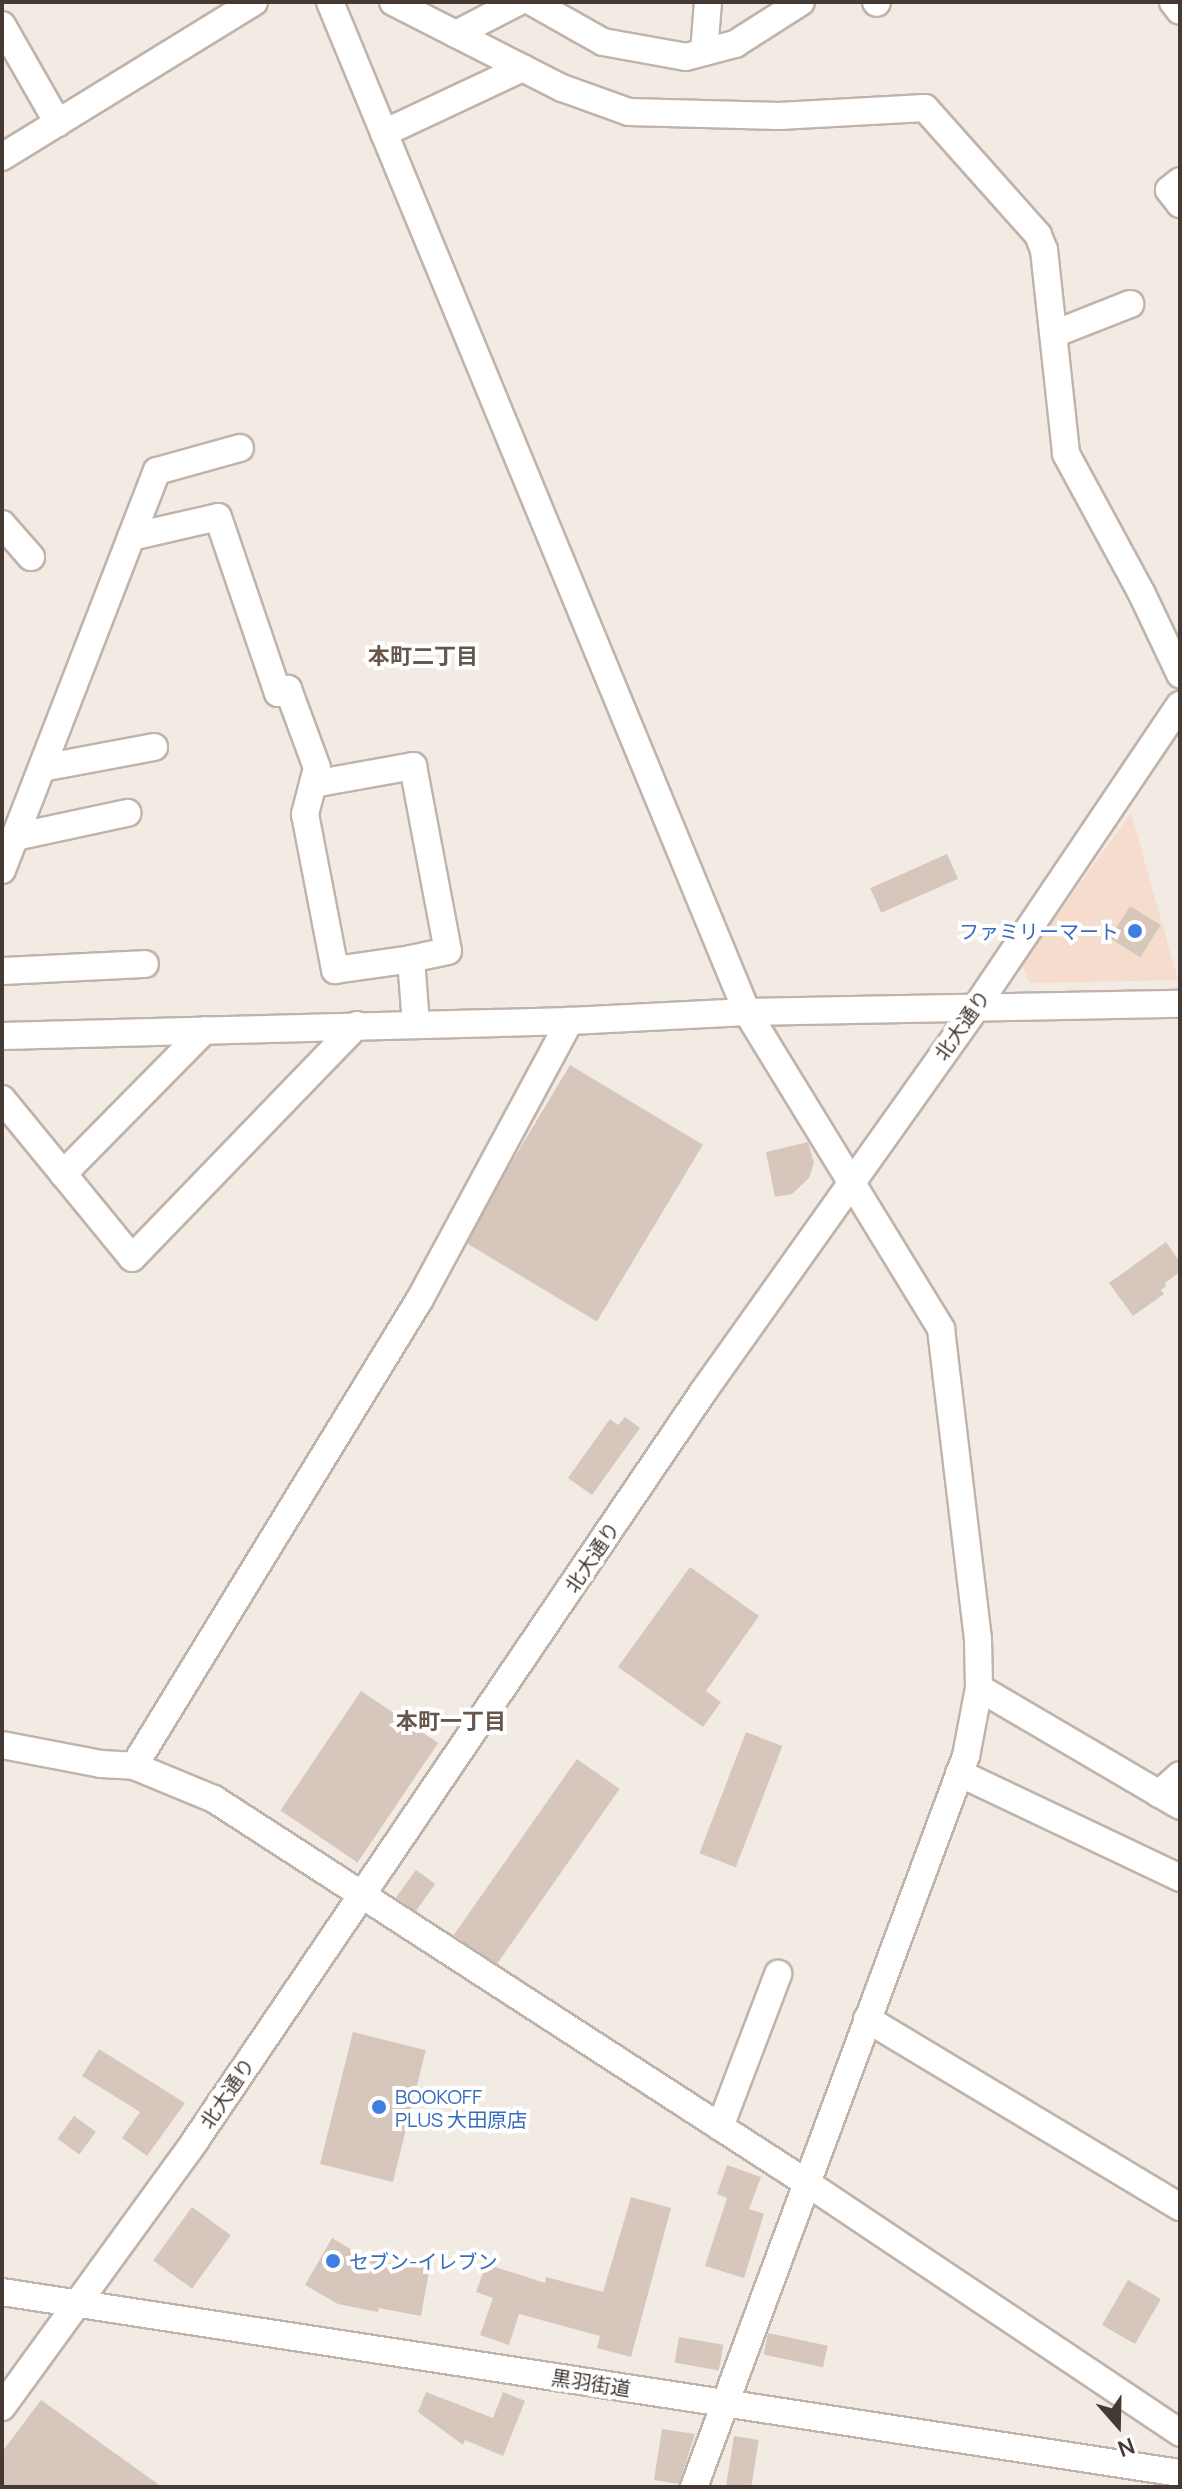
<!DOCTYPE html>
<html>
<head>
<meta charset="utf-8">
<style>
	body { margin:0 }
	#map { position:relative; width:1182px; height:2489px; overflow:hidden; background:#f2ebe3; font-family:Manrope,"Noto Sans JP",sans-serif }
	div>[style] { position:absolute }
	[style*='--x'] { left:calc(var(--x)*1px); top:calc(var(--y)*1px); width:calc(var(--w)*1px); rotate:calc(var(--a)*1deg) }
	.commercial>* { inset:0; background:#f5dccd }
	.building>* { inset:0; background:#d7c6bb; transform-origin:0 0 }
	.roads { filter:drop-shadow(2px 0 #c1b3a9) drop-shadow(-2px 0 #c1b3a9) drop-shadow(0 2px #c1b3a9) drop-shadow(0 -2px #c1b3a9) }
	.minor>* { height:26px; margin:-13px; padding:0 13px; transform-origin:13px; border-radius:13px; background:#fff }
	.dots>* { width:22px; height:22px; translate:-50% -50%; box-sizing:border-box; border:4px solid #fff; border-radius:50% }
	span { translate:-50% -50%; white-space:nowrap; text-align:center; line-height:1.15; -webkit-text-stroke:8px #fff; paint-order:stroke }
	.shop-label { font-size:20px; color:#366cbe }
	.right { translate:-100% -50%; text-align:right }
	.left { translate:0 -50%; text-align:left }
	.street-label { font-size:20px; color:#443a33 }
	.neighbourhood-label { font-size:22px; color:#67564a; font-weight:700 }
	.frame { position:absolute; inset:0; border:4px solid #443a33; pointer-events:none }
	.north { position:absolute; left:1078px; top:2385px; width:80px; height:80px; -webkit-text-stroke:6px #fff; paint-order:stroke; rotate:160deg; font-size:22px; font-weight:700; line-height:32px; text-align:center; color:#443a33 }
	.north::after { content:''; display:block; margin:auto; width:28px; height:36px; background:#443a33; clip-path:polygon(50% 0,100% 100%,50% 72%,0 100%) }
</style>
</head>
<body>
<div id="map">
	<div class="commercial">
		<div style="clip-path:polygon(1131px 813px,1178px 980px,1029px 983px,1022px 964px)"></div>
	</div>
	<div class="building">
		<div style="left:947px;top:854px;width:27px;height:84px;rotate:66deg"></div>
		<div style="left:1130px;top:906px;width:36px;height:38px;rotate:32deg"></div>
		<div style="left:570px;top:1065px;width:155px;height:206px;rotate:31deg"></div>
		<div style="clip-path:polygon(808px 1142px,814px 1163px,809px 1178px,792px 1194px,775px 1197px,766px 1152px)"></div>
		<div style="clip-path:polygon(1166px 1242px,1180px 1262px,1180px 1272px,1165px 1283px,1166px 1286px,1161px 1290px,1164px 1294px,1133px 1316px,1109px 1283px)"></div>
		<div style="clip-path:polygon(625px 1417px,640px 1428px,592px 1495px,568px 1478px,610px 1419px,618px 1425px)"></div>
		<div style="clip-path:polygon(690px 1567px,759px 1616px,706px 1691px,721px 1702px,703px 1727px,618px 1667px)"></div>
		<div style="left:361px;top:1691px;width:93px;height:144px;rotate:34deg"></div>
		<div style="left:746px;top:1732px;width:39px;height:130px;rotate:21deg"></div>
		<div style="left:577px;top:1759px;width:52px;height:215px;rotate:35deg"></div>
		<div style="left:416px;top:1870px;width:24px;height:34px;rotate:36deg"></div>
		<div style="left:353px;top:2032px;width:75px;height:136px;rotate:14deg"></div>
		<div style="clip-path:polygon(99px 2049px,185px 2103px,147px 2156px,122px 2138px,140px 2112px,82px 2076px)"></div>
		<div style="left:74px;top:2116px;width:27px;height:28px;rotate:36deg"></div>
		<div style="clip-path:polygon(727px 2165px,761px 2177px,749px 2209px,764px 2214px,744px 2278px,705px 2266px,727px 2198px,717px 2194px)"></div>
		<div style="clip-path:polygon(631px 2197px,671px 2208px,631px 2357px,597px 2348px,600px 2336px,519px 2314px,509px 2345px,480px 2335px,493px 2298px,476px 2292px,486px 2264px,545px 2283px,546px 2277px,603px 2292px)"></div>
		<div style="left:192px;top:2207px;width:48px;height:66px;rotate:36deg"></div>
		<div style="clip-path:polygon(332px 2238px,367px 2259px,403px 2266px,404px 2261px,430px 2266px,421px 2316px,379px 2308px,378px 2312px,338px 2304px,305px 2285px)"></div>
		<div style="left:1128px;top:2280px;width:38px;height:52px;rotate:30deg"></div>
		<div style="left:768px;top:2333px;width:61px;height:22px;rotate:12deg"></div>
		<div style="left:679px;top:2337px;width:45px;height:26px;rotate:10deg"></div>
		<div style="clip-path:polygon(426px 2392px,493px 2418px,503px 2392px,525px 2401px,503px 2456px,465px 2440px,463px 2445px,418px 2412px)"></div>
		<div style="clip-path:polygon(41px 2400px,162px 2487px,2px 2487px,2px 2452px)"></div>
		<div style="clip-path:polygon(662px 2429px,695px 2434px,679px 2484px,654px 2480px)"></div>
		<div style="left:734px;top:2436px;width:25px;height:52px;rotate:9deg"></div>
	</div>
	<div class="roads">
		<div class="minor">
			<div style="--x:330;--y:2;--w:1093;--a:67.57"></div>
			<div style="--x:747;--y:1012;--w:372;--a:58.5"></div>
			<div style="--x:941;--y:1329;--w:312;--a:83.2"></div>
			<div style="--x:978;--y:1639;--w:49;--a:88.8"></div>
			<div style="--x:979;--y:1688;--w:69;--a:100.8"></div>
			<div style="--x:966;--y:1756;--w:780;--a:110.41"></div>
			<div style="--x:393;--y:2;--w:190;--a:27"></div>
			<div style="--x:562;--y:88;--w:71;--a:19.7"></div>
			<div style="--x:629;--y:112;--w:150;--a:1.5"></div>
			<div style="--x:779;--y:116;--w:146;--a:-3.1"></div>
			<div style="--x:925;--y:108;--w:170;--a:48.3"></div>
			<div style="--x:1038;--y:235;--w:16;--a:68"></div>
			<div style="--x:1044;--y:250;--w:205;--a:83.8"></div>
			<div style="--x:1066;--y:454;--w:159;--a:61.5"></div>
			<div style="--x:1142;--y:594;--w:89;--a:64.6"></div>
			<div style="--x:532;--y:2;--w:81;--a:29.4"></div>
			<div style="--x:603;--y:42;--w:84;--a:10.2"></div>
			<div style="--x:686;--y:57;--w:51;--a:-14.9"></div>
			<div style="--x:735;--y:44;--w:78;--a:-32.5"></div>
			<div style="--x:876;--y:2;--w:1;--a:45"></div>
			<div style="--x:1173;--y:2;--w:11;--a:52"></div>
			<div style="--x:2;--y:25;--w:113;--a:60.3"></div>
			<div style="--x:456;--y:34;--w:70;--a:-27.3"></div>
			<div style="--x:704;--y:52;--w:50;--a:-85.4"></div>
			<div style="--x:384;--y:133;--w:153;--a:-25.1"></div>
			<div style="--x:2;--y:157;--w:296;--a:-31.6"></div>
			<div style="--x:1180;--y:181;--w:14;--a:141"></div>
			<div style="--x:1169;--y:190;--w:18;--a:52"></div>
			<div style="--x:1054;--y:334;--w:82;--a:-21.5"></div>
			<div style="--x:2;--y:524;--w:44;--a:48.7"></div>
			<div style="--x:131;--y:537;--w:89;--a:-12.9"></div>
			<div style="--x:218;--y:517;--w:186;--a:71.2"></div>
			<div style="--x:278;--y:693;--w:11;--a:-22"></div>
			<div style="--x:288;--y:689;--w:84;--a:69.8"></div>
			<div style="--x:317;--y:768;--w:48;--a:104.6"></div>
			<div style="--x:305;--y:814;--w:159;--a:79.1"></div>
			<div style="--x:335;--y:970;--w:77;--a:-8.2"></div>
			<div style="--x:411;--y:959;--w:65;--a:85.6"></div>
			<div style="--x:42;--y:768;--w:114;--a:-10.6"></div>
			<div style="--x:313;--y:784;--w:102;--a:-10.2"></div>
			<div style="--x:413;--y:766;--w:188;--a:79.3"></div>
			<div style="--x:448;--y:951;--w:38;--a:168"></div>
			<div style="--x:15;--y:837;--w:115;--a:-12.1"></div>
			<div style="--x:2;--y:870;--w:428;--a:-68.8"></div>
			<div style="--x:157;--y:471;--w:86;--a:-15.5"></div>
			<div style="--x:2;--y:971;--w:143;--a:-2.8"></div>
			<div style="--x:2;--y:1036;--w:568;--a:-1.51"></div>
			<div style="--x:570;--y:1021;--w:177;--a:-2.9"></div>
			<div style="--x:747;--y:1012;--w:433;--a:-1.1"></div>
			<div style="--x:2;--y:1099;--w:205;--a:50.7"></div>
			<div style="--x:132;--y:1258;--w:324;--a:-46"></div>
			<div style="--x:63;--y:1174;--w:202;--a:-45.4"></div>
			<div style="--x:979;--y:1688;--w:233;--a:30.4"></div>
			<div style="--x:2;--y:1745;--w:101;--a:10.9"></div>
			<div style="--x:101;--y:1764;--w:33;--a:3"></div>
			<div style="--x:134;--y:1766;--w:87;--a:22.4"></div>
			<div style="--x:214;--y:1799;--w:706;--a:32.93"></div>
			<div style="--x:807;--y:2183;--w:449;--a:33.8"></div>
			<div style="--x:134;--y:1766;--w:548;--a:-58.52"></div>
			<div style="--x:420;--y:1299;--w:316;--a:-61.7"></div>
			<div style="--x:959;--y:1773;--w:245;--a:25.4"></div>
			<div style="--x:1159;--y:1794;--w:28;--a:-42"></div>
			<div style="--x:867;--y:2019;--w:365;--a:31"></div>
			<div style="--x:720;--y:2127;--w:164;--a:-69.2"></div>
			<div style="--x:2;--y:2292;--w:1192;--a:8.74"></div>
			<div style="--x:2;--y:2407;--w:329;--a:-54"></div>
			<div style="--x:195;--y:2141;--w:905;--a:-55.85"></div>
			<div style="--x:703;--y:1392;--w:468;--a:-54.6"></div>
			<div style="--x:974;--y:1010;--w:368;--a:-56"></div>
		</div>
	</div>
	<div class="dots">
		<div style="left:1135px;top:931px;background:#3f7fe0"></div>
		<div style="left:379px;top:2107px;background:#3f7fe0"></div>
		<div style="left:333px;top:2261px;background:#3f7fe0"></div>
	</div>
	<div class="shop-label">
		<span class="right" style="left:1119px;top:931px">ファミリーマート</span>
		<span class="left" style="left:395px;top:2108px">BOOKOFF<br>PLUS 大田原店</span>
		<span class="left" style="left:349px;top:2261px">セブン-イレブン</span>
	</div>
	<div class="street-label">
		<span style="left:962px;top:1025px;rotate:-55deg">北大通り</span>
		<span style="left:592px;top:1557px;rotate:-56deg">北大通り</span>
		<span style="left:227px;top:2093px;rotate:-56deg">北大通り</span>
		<span style="left:591px;top:2383px;rotate:9deg">黒羽街道</span>
	</div>
	<div class="neighbourhood-label">
		<span style="left:423px;top:657px">本町二丁目</span>
		<span style="left:451px;top:1722px">本町一丁目</span>
	</div>
	<div class="frame"></div>
	<div class="north">N</div>
</div>
</body>
</html>
